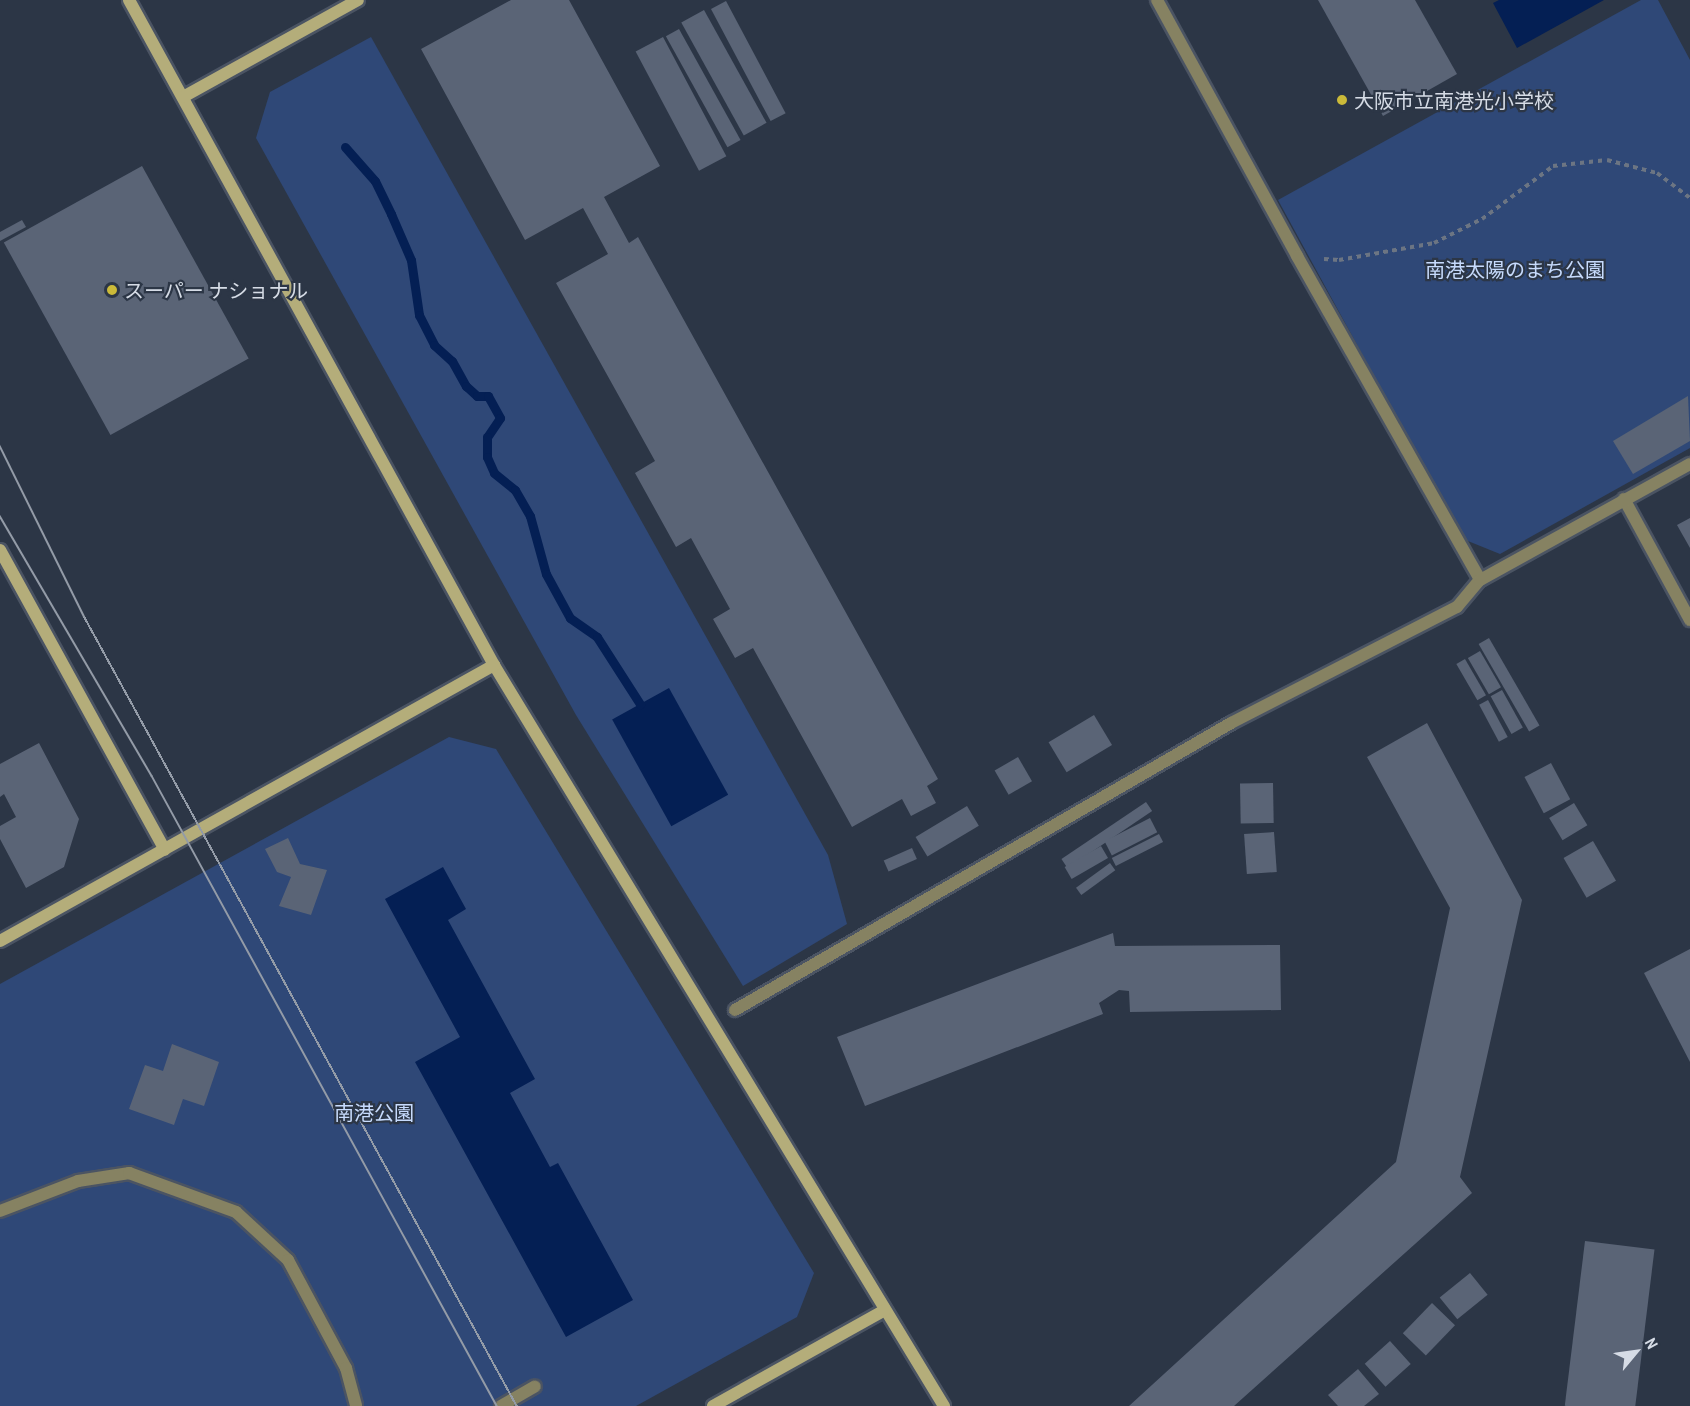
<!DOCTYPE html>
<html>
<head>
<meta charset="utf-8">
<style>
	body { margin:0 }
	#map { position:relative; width:1690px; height:1406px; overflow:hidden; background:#2c3646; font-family:"Archivo Narrow","Noto Sans JP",sans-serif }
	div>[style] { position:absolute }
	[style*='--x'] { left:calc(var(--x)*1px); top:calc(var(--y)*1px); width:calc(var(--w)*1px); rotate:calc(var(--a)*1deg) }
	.green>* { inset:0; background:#2f4877 }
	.water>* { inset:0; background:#041f54; transform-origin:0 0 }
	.stream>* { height:9px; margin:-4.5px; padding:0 4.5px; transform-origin:4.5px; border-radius:4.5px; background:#041f54 }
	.building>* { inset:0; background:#5a6476; transform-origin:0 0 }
	.path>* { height:4px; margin-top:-2px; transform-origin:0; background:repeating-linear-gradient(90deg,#6c7583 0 4.5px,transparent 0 9px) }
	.roads { filter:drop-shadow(2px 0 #4b5463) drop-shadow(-2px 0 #4b5463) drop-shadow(0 2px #4b5463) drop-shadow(0 -2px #4b5463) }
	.street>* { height:12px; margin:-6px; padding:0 6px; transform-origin:6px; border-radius:6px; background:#868262 }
	.secondary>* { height:12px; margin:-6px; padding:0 6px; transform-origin:6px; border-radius:6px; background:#b4ad7a }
	.tram>* { height:1.5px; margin:-0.75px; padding:0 0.75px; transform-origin:0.75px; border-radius:0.75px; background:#939ba7 }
	.dots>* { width:16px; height:16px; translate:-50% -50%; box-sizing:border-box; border:3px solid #2c3646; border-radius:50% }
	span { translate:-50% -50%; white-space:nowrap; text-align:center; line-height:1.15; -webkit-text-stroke:4.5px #2c3646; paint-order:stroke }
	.poi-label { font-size:20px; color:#d6dce6 }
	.left { translate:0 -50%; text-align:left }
	.park-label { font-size:20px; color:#c7dbfd }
	.north { position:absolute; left:1606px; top:1322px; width:60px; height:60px; -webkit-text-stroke:4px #2c3646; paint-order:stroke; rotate:61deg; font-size:16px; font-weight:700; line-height:24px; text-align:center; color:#d6dce6 }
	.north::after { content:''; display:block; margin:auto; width:21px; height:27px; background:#d6dce6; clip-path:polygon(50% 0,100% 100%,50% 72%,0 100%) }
</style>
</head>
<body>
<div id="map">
	<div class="green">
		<div style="clip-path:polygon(1641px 0,1658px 0,1690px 60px,1690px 448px,1500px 554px,1463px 539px,1278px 200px)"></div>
		<div style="clip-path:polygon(371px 37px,828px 855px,847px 924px,743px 986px,576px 715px,256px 138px,270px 92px)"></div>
		<div style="clip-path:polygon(449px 737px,496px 749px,814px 1273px,797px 1317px,636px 1406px,0 1406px,0 984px)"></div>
	</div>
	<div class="water">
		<div style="clip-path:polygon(1499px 0,1604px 0,1517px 48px,1493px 3px)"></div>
		<div style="left:669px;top:688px;width:122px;height:65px;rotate:61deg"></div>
		<div style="clip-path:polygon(443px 867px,466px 909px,448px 920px,535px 1079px,510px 1093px,550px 1167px,558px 1163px,633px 1300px,566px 1337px,415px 1062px,460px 1037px,385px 899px)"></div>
	</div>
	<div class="stream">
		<div style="--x:345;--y:147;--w:45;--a:48.6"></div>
		<div style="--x:375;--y:181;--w:37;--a:64"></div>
		<div style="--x:391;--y:214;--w:50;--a:66.5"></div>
		<div style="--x:411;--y:260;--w:56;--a:81.7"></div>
		<div style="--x:419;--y:315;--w:34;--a:63"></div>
		<div style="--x:434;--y:345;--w:24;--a:42"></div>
		<div style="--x:452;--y:361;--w:29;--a:61"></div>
		<div style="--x:466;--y:386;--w:15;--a:42"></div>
		<div style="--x:477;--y:396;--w:11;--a:0"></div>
		<div style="--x:488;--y:396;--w:25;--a:61"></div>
		<div style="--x:500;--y:418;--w:23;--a:124"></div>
		<div style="--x:487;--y:437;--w:20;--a:90"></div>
		<div style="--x:487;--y:457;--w:17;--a:66"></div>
		<div style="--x:494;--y:473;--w:27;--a:39"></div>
		<div style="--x:515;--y:490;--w:30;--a:60"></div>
		<div style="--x:530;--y:516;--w:60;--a:74.6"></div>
		<div style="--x:546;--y:574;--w:50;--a:61.4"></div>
		<div style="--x:570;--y:618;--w:33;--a:35"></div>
		<div style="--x:597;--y:637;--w:80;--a:57.3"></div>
	</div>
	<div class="building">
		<div style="clip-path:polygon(511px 0,569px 0,660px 166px,604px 197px,629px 243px,638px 237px,938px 779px,927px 786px,936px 803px,911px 816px,902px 799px,852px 827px,753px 648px,735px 658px,713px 619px,730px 609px,691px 538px,676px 547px,635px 473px,655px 461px,556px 283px,608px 254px,583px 208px,525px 240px,421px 49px)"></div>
		<div style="clip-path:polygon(1318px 0,1415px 0,1457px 74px,1383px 116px)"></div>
		<div style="left:726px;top:1px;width:127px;height:17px;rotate:62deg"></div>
		<div style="left:704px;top:10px;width:129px;height:26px;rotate:61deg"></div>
		<div style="left:679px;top:29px;width:127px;height:15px;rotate:61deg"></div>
		<div style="left:663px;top:37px;width:135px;height:31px;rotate:62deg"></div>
		<div style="left:142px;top:166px;width:220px;height:158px;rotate:61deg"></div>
		<div style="clip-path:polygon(22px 220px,26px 227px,0 241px,0 232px)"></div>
		<div style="clip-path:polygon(1688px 396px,1690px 441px,1633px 474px,1613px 441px)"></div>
		<div style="clip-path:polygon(1690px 518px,1690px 548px,1677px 525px)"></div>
		<div style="left:1489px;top:638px;width:101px;height:12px;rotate:60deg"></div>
		<div style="left:1480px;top:651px;width:42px;height:14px;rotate:60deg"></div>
		<div style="left:1465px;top:659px;width:42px;height:10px;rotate:60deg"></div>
		<div style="left:1502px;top:690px;width:43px;height:13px;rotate:61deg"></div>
		<div style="left:1488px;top:700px;width:42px;height:10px;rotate:62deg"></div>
		<div style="left:1094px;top:715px;width:35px;height:53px;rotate:59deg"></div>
		<div style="clip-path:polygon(1427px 723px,1522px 900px,1460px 1177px,1472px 1193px,1234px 1406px,1129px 1406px,1396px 1162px,1450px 908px,1367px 757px)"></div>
		<div style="clip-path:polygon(39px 743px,79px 819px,64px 867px,26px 888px,0 839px,0 826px,16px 817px,4px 794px,0 797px,0 764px)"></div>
		<div style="left:1018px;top:757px;width:28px;height:27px;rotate:60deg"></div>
		<div style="left:1551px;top:763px;width:41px;height:30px;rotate:62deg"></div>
		<div style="left:1273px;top:783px;width:40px;height:33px;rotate:89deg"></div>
		<div style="left:1146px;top:802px;width:11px;height:102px;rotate:56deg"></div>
		<div style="left:1574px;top:803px;width:26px;height:29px;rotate:59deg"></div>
		<div style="left:967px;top:806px;width:23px;height:60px;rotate:59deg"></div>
		<div style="left:1150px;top:818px;width:16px;height:51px;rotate:63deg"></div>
		<div style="left:1274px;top:832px;width:40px;height:30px;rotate:86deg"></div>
		<div style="left:1159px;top:834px;width:9px;height:53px;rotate:63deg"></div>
		<div style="clip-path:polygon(288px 838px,300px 864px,327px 870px,311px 915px,279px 906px,291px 877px,277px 872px,265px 849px)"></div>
		<div style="left:1593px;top:841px;width:46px;height:34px;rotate:60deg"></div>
		<div style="left:1101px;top:846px;width:14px;height:42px;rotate:60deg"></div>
		<div style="left:912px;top:848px;width:12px;height:31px;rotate:66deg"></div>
		<div style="left:1110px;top:863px;width:9px;height:42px;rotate:54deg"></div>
		<div style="clip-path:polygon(1113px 933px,1115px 946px,1280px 945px,1281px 1010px,1130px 1012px,1129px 991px,1119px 990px,1099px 1003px,1103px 1014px,865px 1106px,837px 1037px)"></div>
		<div style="clip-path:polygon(1690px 949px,1690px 1062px,1644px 973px)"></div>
		<div style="clip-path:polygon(172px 1044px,219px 1062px,204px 1106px,183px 1099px,174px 1125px,129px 1109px,145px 1065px,163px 1071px)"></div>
		<div style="left:1585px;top:1241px;width:70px;height:166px;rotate:7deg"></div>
		<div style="left:1470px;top:1273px;width:28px;height:39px;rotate:51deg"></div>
		<div style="left:1432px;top:1303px;width:32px;height:42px;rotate:44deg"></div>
		<div style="left:1390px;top:1341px;width:31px;height:34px;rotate:48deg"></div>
		<div style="clip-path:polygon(1358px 1369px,1379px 1394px,1364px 1406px,1338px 1406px,1328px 1395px)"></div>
	</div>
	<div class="path">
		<div style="--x:1324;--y:259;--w:15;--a:4"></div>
		<div style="--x:1339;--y:260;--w:97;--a:-10.1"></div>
		<div style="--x:1434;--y:243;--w:54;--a:-26.6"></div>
		<div style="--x:1482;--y:219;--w:89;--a:-36.7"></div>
		<div style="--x:1553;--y:166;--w:54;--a:-6.3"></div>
		<div style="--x:1607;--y:160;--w:52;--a:14.6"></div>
		<div style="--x:1657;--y:173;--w:41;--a:37.1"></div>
	</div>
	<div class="roads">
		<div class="street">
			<div style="--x:1157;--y:0;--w:292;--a:61.3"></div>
			<div style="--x:1297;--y:256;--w:372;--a:60.5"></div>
			<div style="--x:1624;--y:499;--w:138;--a:61.4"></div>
			<div style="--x:735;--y:1010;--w:573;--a:-30.05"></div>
			<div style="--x:1231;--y:723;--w:254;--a:-27.2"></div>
			<div style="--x:1457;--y:607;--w:35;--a:-50"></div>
			<div style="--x:1480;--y:580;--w:240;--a:-28.9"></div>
			<div style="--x:0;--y:1211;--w:84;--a:-21"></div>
			<div style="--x:78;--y:1181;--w:52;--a:-8.9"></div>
			<div style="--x:129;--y:1173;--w:114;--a:20"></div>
			<div style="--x:236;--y:1212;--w:71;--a:42.7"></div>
			<div style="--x:288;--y:1260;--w:123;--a:61.8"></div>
			<div style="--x:346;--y:1368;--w:39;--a:75"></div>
			<div style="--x:501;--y:1406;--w:39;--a:-30"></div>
		</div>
		<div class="secondary">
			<div style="--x:129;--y:0;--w:759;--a:61.24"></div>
			<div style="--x:494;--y:665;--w:867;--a:58.73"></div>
			<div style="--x:183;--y:97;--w:200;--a:-29"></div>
			<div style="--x:0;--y:550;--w:342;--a:61.2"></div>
			<div style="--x:0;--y:941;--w:566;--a:-29.19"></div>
			<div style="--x:713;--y:1406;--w:197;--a:-29.2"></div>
		</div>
	</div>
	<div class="tram">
		<div style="--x:0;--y:446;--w:190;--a:63.7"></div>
		<div style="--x:84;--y:616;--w:901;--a:61.27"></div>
		<div style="--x:0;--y:516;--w:301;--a:59.7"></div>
		<div style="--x:152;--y:776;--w:718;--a:61.29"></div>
	</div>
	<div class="dots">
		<div style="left:1342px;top:100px;background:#cbba39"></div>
		<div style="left:112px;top:290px;background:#cbba39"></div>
	</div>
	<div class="poi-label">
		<span class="left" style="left:1354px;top:100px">大阪市立南港光小学校</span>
		<span class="left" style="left:124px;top:290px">スーパー ナショナル</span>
	</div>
	<div class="park-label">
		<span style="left:1515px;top:269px">南港太陽のまち公園</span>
		<span style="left:374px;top:1112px">南港公園</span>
	</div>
	<div class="north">N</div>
</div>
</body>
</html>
